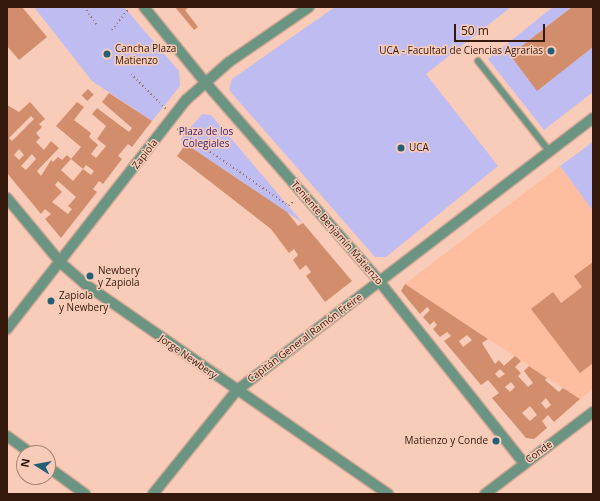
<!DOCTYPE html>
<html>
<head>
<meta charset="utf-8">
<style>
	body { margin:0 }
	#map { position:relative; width:600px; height:501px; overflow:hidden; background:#f8ccb8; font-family:"Open Sans",sans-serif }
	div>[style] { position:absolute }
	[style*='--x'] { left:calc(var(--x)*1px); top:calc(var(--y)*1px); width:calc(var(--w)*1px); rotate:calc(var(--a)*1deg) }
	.built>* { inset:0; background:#fdbd9e }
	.green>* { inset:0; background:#bfbcf2 }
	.building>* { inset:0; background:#d28e6c; transform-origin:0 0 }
	.path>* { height:2px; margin-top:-1px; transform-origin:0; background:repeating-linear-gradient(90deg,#957261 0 1px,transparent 0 4px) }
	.roads { filter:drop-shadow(1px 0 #d1a895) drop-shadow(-1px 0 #d1a895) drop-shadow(0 1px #d1a895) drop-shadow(0 -1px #d1a895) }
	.lane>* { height:6px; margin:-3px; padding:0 3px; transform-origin:3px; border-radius:3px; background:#6b9483 }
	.street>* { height:10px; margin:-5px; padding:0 5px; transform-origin:5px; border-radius:5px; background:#6b9483 }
	.dots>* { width:11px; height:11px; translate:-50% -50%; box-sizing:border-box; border:2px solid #f8ccb8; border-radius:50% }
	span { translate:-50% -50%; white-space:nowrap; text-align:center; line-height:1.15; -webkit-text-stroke:3px #f8ccb8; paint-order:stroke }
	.poi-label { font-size:10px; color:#33180b }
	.left { translate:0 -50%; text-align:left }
	.right { translate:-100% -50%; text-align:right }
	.park-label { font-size:10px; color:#351e7a }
	.street-label { font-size:10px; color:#33180b }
	.frame { position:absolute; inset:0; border:8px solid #33180b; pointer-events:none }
	.north { position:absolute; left:16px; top:445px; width:40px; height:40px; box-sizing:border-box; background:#f8ccb8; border:1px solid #a98473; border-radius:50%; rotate:281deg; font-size:11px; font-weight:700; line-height:16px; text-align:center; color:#33180b }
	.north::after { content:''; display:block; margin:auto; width:14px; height:18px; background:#236077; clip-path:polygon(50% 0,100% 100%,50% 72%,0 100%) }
	.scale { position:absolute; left:454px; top:24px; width:91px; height:18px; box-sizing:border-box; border:2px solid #33180b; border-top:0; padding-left:5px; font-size:12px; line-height:14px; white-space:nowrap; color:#33180b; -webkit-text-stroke:3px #f8ccb8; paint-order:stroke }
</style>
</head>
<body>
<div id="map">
	<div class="built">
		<div style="clip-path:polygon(560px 166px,593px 211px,593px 389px,580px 399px,405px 284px)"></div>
	</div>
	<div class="green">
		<div style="clip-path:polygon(34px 7px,124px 7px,179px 71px,180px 86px,152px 121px,92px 81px)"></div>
		<div style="clip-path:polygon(335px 7px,511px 7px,426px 74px,498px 166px,386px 257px,375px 257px,229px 90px,232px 79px)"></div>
		<div style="clip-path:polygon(553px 7px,572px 7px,510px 55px,537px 90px,593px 47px,593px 92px,544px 130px,488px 59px)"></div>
		<div style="clip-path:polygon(202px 114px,211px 115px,303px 223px,180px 140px)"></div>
		<div style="clip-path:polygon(593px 142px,593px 211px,560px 166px)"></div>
	</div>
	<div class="building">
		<div style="clip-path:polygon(7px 7px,22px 7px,47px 37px,19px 60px,7px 46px)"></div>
		<div style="clip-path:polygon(175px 7px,189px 7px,185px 10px,198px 27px,194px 30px)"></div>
		<div style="clip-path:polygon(572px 7px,593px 7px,593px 47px,537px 91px,510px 55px)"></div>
		<div style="left:88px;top:89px;width:8px;height:9px;rotate:45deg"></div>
		<div style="clip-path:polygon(evenodd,109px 93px,152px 121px,132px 147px,128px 144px,118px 156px,122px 159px,103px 184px,99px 181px,93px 189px,97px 192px,61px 238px,45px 219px,51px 214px,45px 209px,41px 214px,7px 173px,7px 105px,19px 112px,30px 102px,45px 119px,39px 124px,42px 127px,36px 133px,40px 138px,36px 142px,44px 150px,51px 141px,59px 148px,37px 171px,41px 176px,51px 160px,53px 162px,58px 157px,62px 160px,67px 155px,71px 159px,81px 147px,56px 126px,77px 102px,84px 107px,74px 120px,91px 133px,89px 137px,98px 145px,91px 154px,96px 158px,106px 146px,97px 139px,106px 126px,92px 114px,97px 108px,129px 132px,132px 128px,102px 102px,109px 93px,31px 116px,34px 119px,12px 141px,9px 138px,31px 116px,109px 93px,19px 149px,24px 155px,19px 160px,14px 155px,19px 149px,109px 93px,32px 154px,36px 159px,26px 170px,21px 166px,32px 154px,109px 93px,71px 159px,83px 169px,86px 165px,94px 171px,91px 175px,83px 169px,73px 181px,61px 170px,71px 159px,109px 93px,58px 181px,76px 197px,68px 206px,72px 209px,68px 214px,52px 202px,62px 192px,55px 185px,58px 181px)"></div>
		<div style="clip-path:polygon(186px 144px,287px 212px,298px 226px,303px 223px,352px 281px,325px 302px,306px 276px,311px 272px,306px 265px,300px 270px,293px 260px,298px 255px,294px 249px,289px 253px,271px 229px,177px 156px)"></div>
		<div style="clip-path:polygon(593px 262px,593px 363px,580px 373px,531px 309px,553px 292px,561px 303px,582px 287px,574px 276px)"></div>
		<div style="clip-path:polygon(evenodd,405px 284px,488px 339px,482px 343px,495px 364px,499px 360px,504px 366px,515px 356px,521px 361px,515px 367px,521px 373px,518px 376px,528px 387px,533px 383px,524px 371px,529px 366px,547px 378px,545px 380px,559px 392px,563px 388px,580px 399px,554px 422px,548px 415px,542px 421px,547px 428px,534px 439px,526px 438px,492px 398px,499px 393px,488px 380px,481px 385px,444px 341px,451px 336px,447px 332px,440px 337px,433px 329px,437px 325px,434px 321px,430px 325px,423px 317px,430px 310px,427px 307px,420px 314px,401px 291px,405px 284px,467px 335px,472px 340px,463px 347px,459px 341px,467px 335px,405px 284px,500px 369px,505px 374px,499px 378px,495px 374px,500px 369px,405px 284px,511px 382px,515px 387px,510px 392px,505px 387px,511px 382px,405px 284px,546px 398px,551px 405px,546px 409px,541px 403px,546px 398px,405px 284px,530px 406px,537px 415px,530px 421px,522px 413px,530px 406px)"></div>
	</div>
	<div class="path">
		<div style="--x:84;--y:7;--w:22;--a:54"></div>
		<div style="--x:112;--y:30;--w:29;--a:-52"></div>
		<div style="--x:131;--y:74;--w:49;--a:45"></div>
		<div style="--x:177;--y:129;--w:136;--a:34.5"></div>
		<div style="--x:289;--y:206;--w:8;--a:-50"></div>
	</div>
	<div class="roads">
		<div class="lane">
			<div style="--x:478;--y:61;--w:115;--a:51.7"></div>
		</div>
		<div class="street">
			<div style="--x:144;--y:7;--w:97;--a:50.9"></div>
			<div style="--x:205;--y:82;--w:264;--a:48.8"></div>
			<div style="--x:379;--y:281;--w:233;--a:51.5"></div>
			<div style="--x:7;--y:198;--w:85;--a:50.3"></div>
			<div style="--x:61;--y:263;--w:32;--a:41"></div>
			<div style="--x:85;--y:284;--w:369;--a:34.7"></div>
			<div style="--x:7;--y:329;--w:291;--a:-52"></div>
			<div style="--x:186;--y:100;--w:57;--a:-41.5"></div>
			<div style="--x:229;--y:62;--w:97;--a:-34.5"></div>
			<div style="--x:7;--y:436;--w:29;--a:36"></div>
			<div style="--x:48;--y:467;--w:46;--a:36.1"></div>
			<div style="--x:153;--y:494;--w:132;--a:-51.1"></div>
			<div style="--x:236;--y:391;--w:449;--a:-37.4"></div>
			<div style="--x:485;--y:494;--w:136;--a:-37.2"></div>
		</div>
	</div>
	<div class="dots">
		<div style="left:551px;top:51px;background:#236077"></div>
		<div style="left:107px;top:54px;background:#236077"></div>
		<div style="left:401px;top:148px;background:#236077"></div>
		<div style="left:90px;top:276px;background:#236077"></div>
		<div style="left:51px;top:301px;background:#236077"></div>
		<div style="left:496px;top:441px;background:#236077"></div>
	</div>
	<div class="poi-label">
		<span class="left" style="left:115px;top:54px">Cancha Plaza<br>Matienzo</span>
		<span class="right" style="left:543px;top:51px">UCA - Facultad de Ciencias Agrarias</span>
		<span class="left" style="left:409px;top:148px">UCA</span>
		<span class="left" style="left:98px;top:276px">Newbery<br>y Zapiola</span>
		<span class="left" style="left:59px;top:301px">Zapiola<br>y Newbery</span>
		<span class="right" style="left:488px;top:441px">Matienzo y Conde</span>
	</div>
	<div class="park-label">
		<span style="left:206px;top:137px">Plaza de los<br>Colegiales</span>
	</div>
	<div class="street-label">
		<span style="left:145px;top:154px;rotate:-52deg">Zapiola</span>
		<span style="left:337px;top:233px;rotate:49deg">Teniente Benjamín Matienzo</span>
		<span style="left:305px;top:338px;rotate:-37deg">Capitán General Ramón Freire</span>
		<span style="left:188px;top:357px;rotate:35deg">Jorge Newbery</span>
		<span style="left:539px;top:452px;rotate:-36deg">Conde</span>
	</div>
	<div class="frame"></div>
	<div class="north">N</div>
	<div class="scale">50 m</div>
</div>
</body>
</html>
